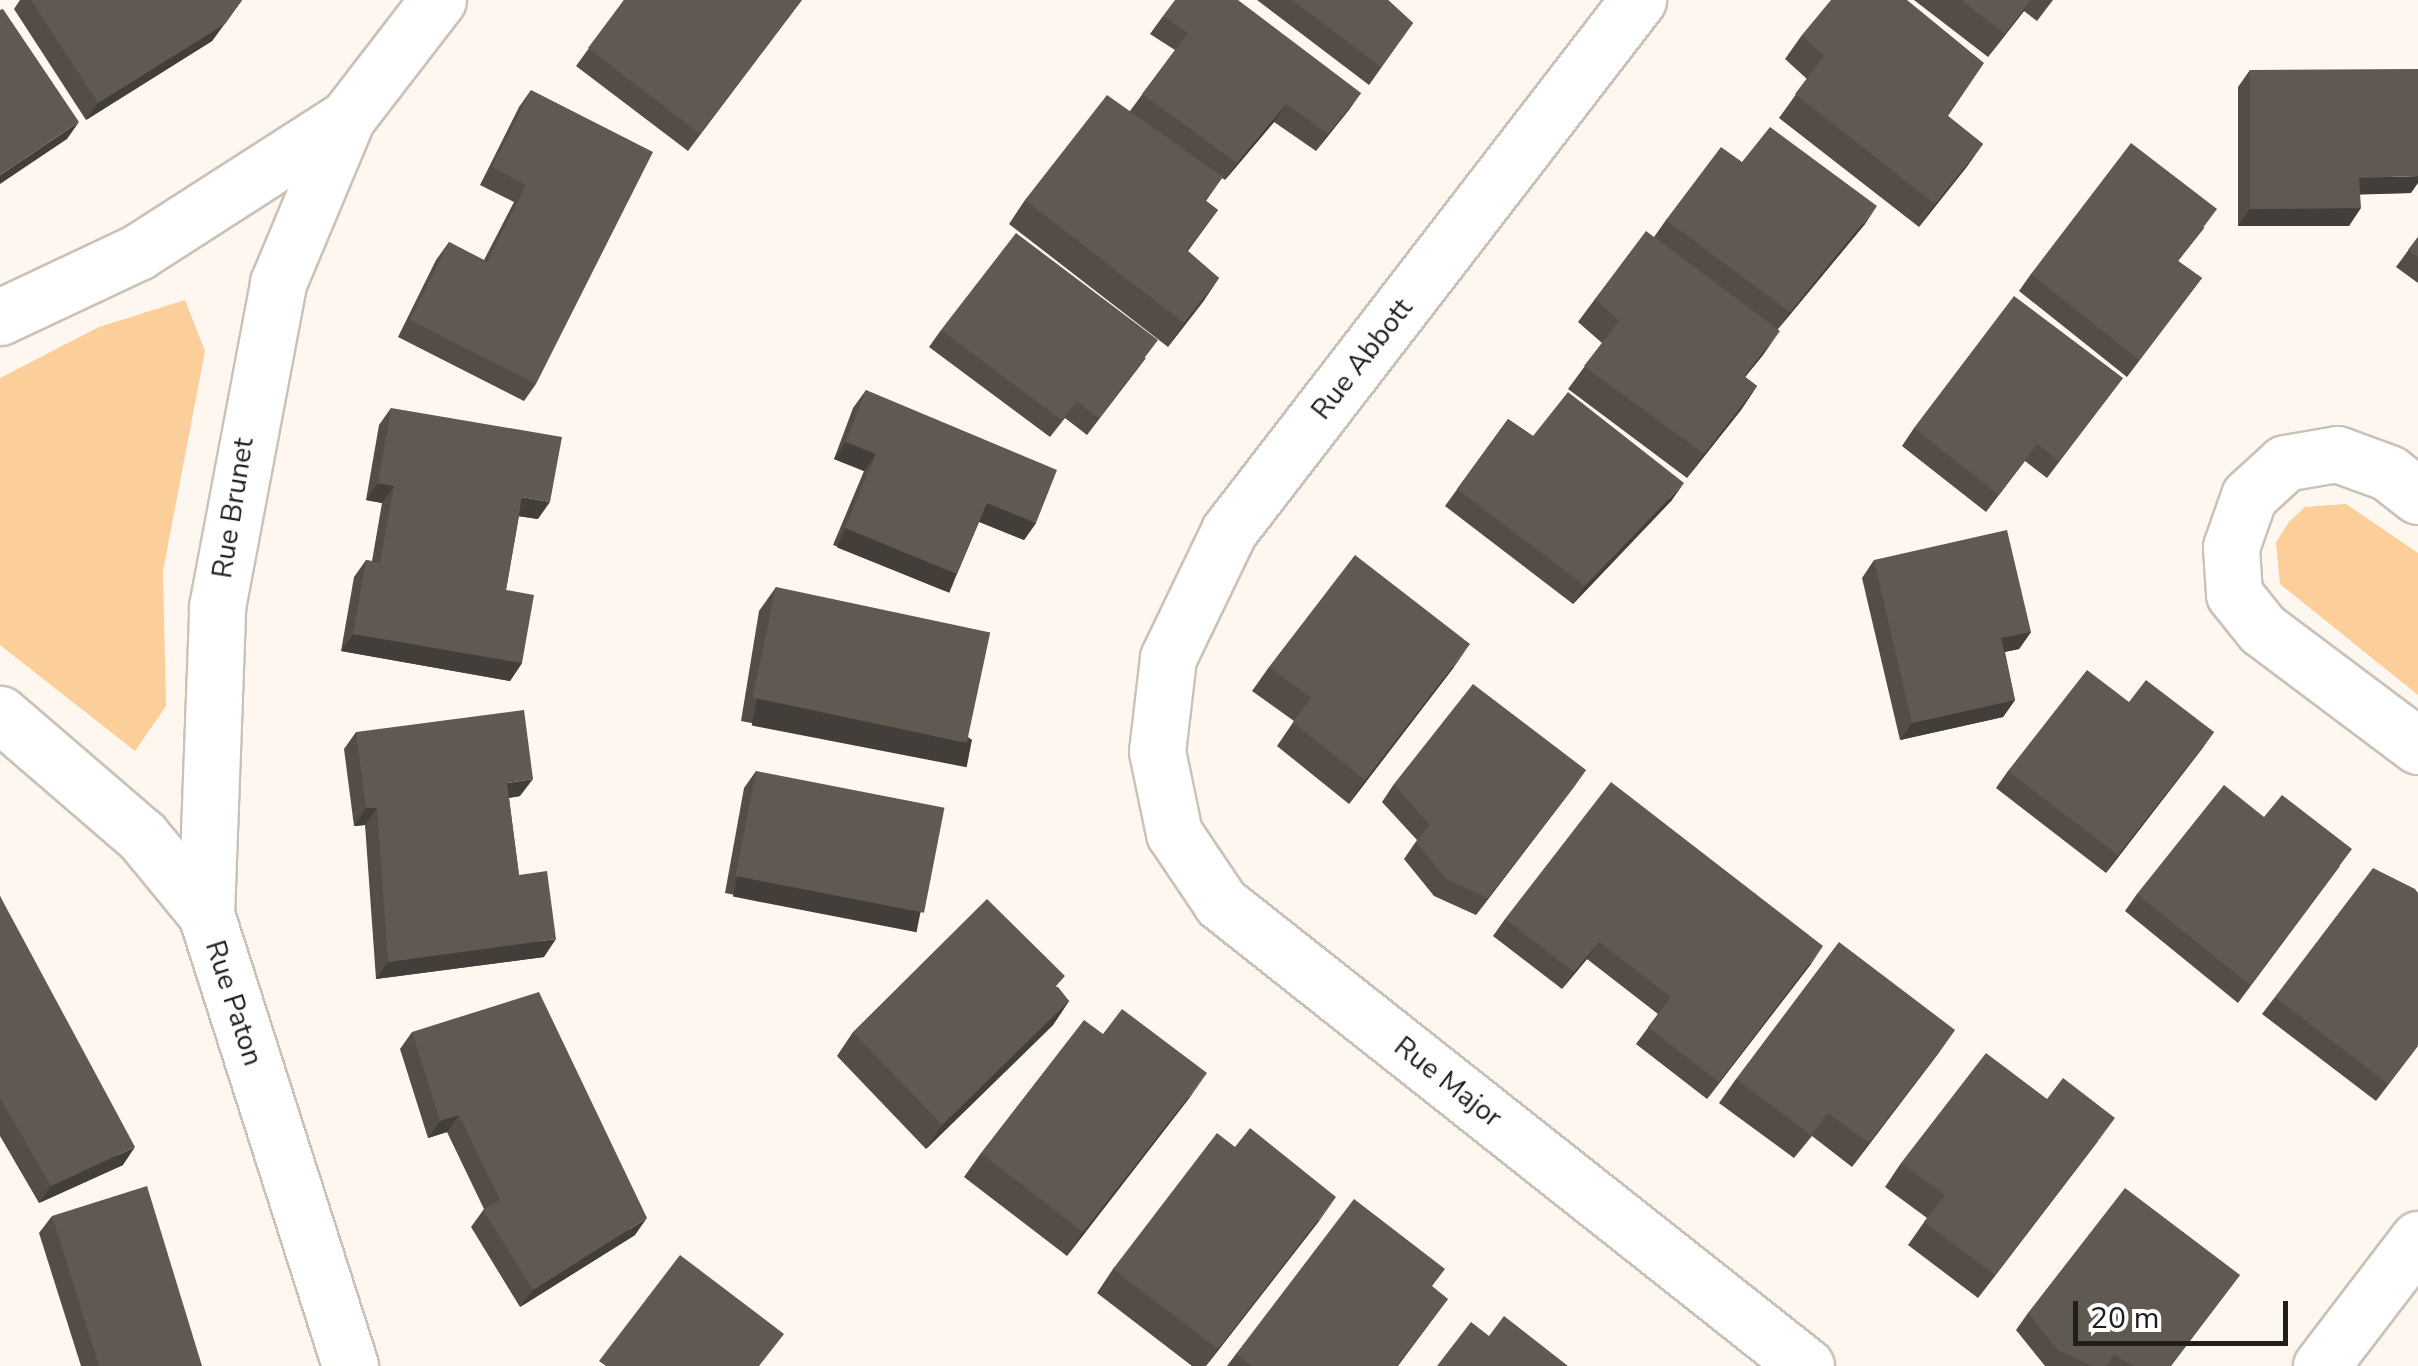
<!DOCTYPE html>
<html>
<head>
<meta charset="utf-8">
<style>
	body { margin:0 }
	#map { position:relative; width:2418px; height:1366px; overflow:hidden; background:#fef7f0; font-family:"Nunito Sans",sans-serif }
	div>[style] { position:absolute }
	[style*='--x'] { left:calc(var(--x)*1px); top:calc(var(--y)*1px); width:calc(var(--w)*1px); rotate:calc(var(--a)*1deg) }
	.green>* { inset:0; background:#fcce9a }
	.roads { filter:drop-shadow(2px 0 #cac2b9) drop-shadow(-2px 0 #cac2b9) drop-shadow(0 2px #cac2b9) drop-shadow(0 -2px #cac2b9) }
	.street>* { height:55px; margin:-27.5px; padding:0 27.5px; transform-origin:27.5px; border-radius:27.5px; background:#fff }
	.wall>* { inset:0; background:#534d46 }
	.shaded-wall>* { inset:0; background:#433e39; transform-origin:0 0 }
	.building>* { inset:0; background:#605951; transform-origin:0 0 }
	span { translate:-50% -50%; white-space:nowrap; text-align:center; line-height:1.15; -webkit-text-stroke:10px #fff; paint-order:stroke }
	.street-label { font-size:28px; color:#211e1b }
	.scale { position:absolute; left:2073px; top:1301px; width:215px; height:45px; box-sizing:border-box; border:5px solid #211e1b; border-top:0; padding-left:12px; font-size:30px; line-height:35px; white-space:nowrap; color:#211e1b; -webkit-text-stroke:8px #fff; paint-order:stroke }
</style>
</head>
<body>
<div id="map">
	<div class="green">
		<div style="clip-path:polygon(185px 300px,205px 351px,163px 571px,166px 706px,135px 751px,0 645px,0 378px,99px 327px)"></div>
		<div style="clip-path:polygon(2346px 504px,2418px 553px,2418px 695px,2280px 584px,2276px 542px,2289px 522px,2305px 507px)"></div>
	</div>
	<div class="roads">
		<div class="street">
			<div style="--x:1638;--y:0;--w:670;--a:127.61"></div>
			<div style="--x:1229;--y:531;--w:141;--a:115.7"></div>
			<div style="--x:1168;--y:658;--w:94;--a:96.7"></div>
			<div style="--x:1157;--y:751;--w:84;--a:78.3"></div>
			<div style="--x:1174;--y:833;--w:84;--a:56.1"></div>
			<div style="--x:1221;--y:903;--w:746;--a:38.36"></div>
			<div style="--x:0;--y:317;--w:153;--a:-25.2"></div>
			<div style="--x:138;--y:252;--w:248;--a:-32.7"></div>
			<div style="--x:2418;--y:496;--w:37;--a:-142"></div>
			<div style="--x:2389;--y:473;--w:55;--a:-159.9"></div>
			<div style="--x:2337;--y:454;--w:53;--a:170.2"></div>
			<div style="--x:2285;--y:463;--w:49;--a:137.5"></div>
			<div style="--x:2249;--y:496;--w:54;--a:109.4"></div>
			<div style="--x:2231;--y:547;--w:47;--a:86.3"></div>
			<div style="--x:2234;--y:594;--w:45;--a:51.3"></div>
			<div style="--x:2262;--y:629;--w:195;--a:36.9"></div>
			<div style="--x:0;--y:714;--w:187;--a:40.7"></div>
			<div style="--x:142;--y:836;--w:101;--a:50.6"></div>
			<div style="--x:206;--y:914;--w:474;--a:72.3"></div>
			<div style="--x:206;--y:914;--w:307;--a:-87.9"></div>
			<div style="--x:217;--y:607;--w:330;--a:-79.3"></div>
			<div style="--x:278;--y:283;--w:179;--a:-67.3"></div>
			<div style="--x:347;--y:118;--w:149;--a:-52.4"></div>
			<div style="--x:2321;--y:1366;--w:160;--a:-52.6"></div>
		</div>
	</div>
	<div class="wall">
		<div style="clip-path:polygon(20px 0,242px 0,212px 41px,86px 120px,14px 9px)"></div>
		<div style="clip-path:polygon(624px 0,802px 0,688px 151px,576px 66px)"></div>
		<div style="clip-path:polygon(1257px 0,1388px 0,1413px 23px,1369px 85px)"></div>
		<div style="clip-path:polygon(1914px 0,2053px 0,2037px 21px,2024px 11px,1988px 57px)"></div>
		<div style="clip-path:polygon(1163px 16px,1361px 93px,1316px 151px,1274px 122px,1225px 180px,1222px 178px,1206px 201px,1218px 210px,1188px 251px,1219px 278px,1168px 347px,1009px 224px,1025px 200px,1130px 111px,1175px 50px,1150px 34px)"></div>
		<div style="clip-path:polygon(1802px 35px,1948px 116px,1983px 144px,1919px 227px,1779px 118px,1807px 79px,1785px 59px)"></div>
		<div style="clip-path:polygon(2250px 70px,2411px 193px,2360px 194px,2349px 226px,2238px 226px,2238px 87px)"></div>
		<div style="clip-path:polygon(531px 90px,536px 384px,524px 401px,398px 337px,436px 260px,449px 242px,484px 260px,514px 202px,480px 185px,519px 107px)"></div>
		<div style="clip-path:polygon(1742px 162px,1865px 224px,1778px 329px,1763px 355px,1745px 377px,1757px 386px,1741px 410px,1687px 478px,1568px 389px,1602px 343px,1578px 322px,1595px 299px,1654px 237px,1666px 220px)"></div>
		<div style="clip-path:polygon(2205px 227px,2178px 261px,2202px 278px,2127px 377px,2019px 291px,2031px 274px)"></div>
		<div style="clip-path:polygon(2418px 237px,2418px 283px,2396px 267px)"></div>
		<div style="clip-path:polygon(941px 330px,1146px 358px,1087px 435px,1065px 418px,1050px 437px,929px 347px)"></div>
		<div style="clip-path:polygon(2123px 378px,2047px 478px,2025px 461px,1986px 512px,1902px 446px,1914px 428px)"></div>
		<div style="clip-path:polygon(866px 390px,1036px 523px,1024px 540px,979px 522px,957px 574px,945px 591px,833px 545px,864px 471px,834px 459px,853px 408px)"></div>
		<div style="clip-path:polygon(391px 408px,538px 519px,519px 516px,506px 590px,522px 663px,510px 681px,341px 651px,354px 577px,366px 560px,372px 561px,382px 503px,366px 500px,379px 425px)"></div>
		<div style="clip-path:polygon(1508px 419px,1533px 436px,1672px 500px,1573px 604px,1445px 506px)"></div>
		<div style="clip-path:polygon(1874px 560px,2031px 632px,2019px 649px,2005px 652px,2015px 700px,2003px 717px,1900px 740px,1862px 578px)"></div>
		<div style="clip-path:polygon(776px 587px,972px 740px,956px 763px,741px 721px,759px 611px)"></div>
		<div style="clip-path:polygon(1269px 667px,1454px 667px,1349px 804px,1277px 746px,1294px 721px,1252px 691px)"></div>
		<div style="clip-path:polygon(2129px 702px,2214px 732px,2106px 873px,1996px 788px,2008px 771px)"></div>
		<div style="clip-path:polygon(356px 732px,520px 796px,509px 798px,519px 875px,544px 957px,376px 979px,365px 825px,354px 826px,344px 749px)"></div>
		<div style="clip-path:polygon(1586px 770px,1476px 915px,1434px 896px,1404px 859px,1417px 840px,1382px 802px,1394px 784px)"></div>
		<div style="clip-path:polygon(756px 771px,921px 912px,909px 929px,725px 893px,744px 788px)"></div>
		<div style="clip-path:polygon(2264px 817px,2340px 866px,2238px 1003px,2125px 911px,2137px 894px)"></div>
		<div style="clip-path:polygon(0 896px,123px 1165px,39px 1203px,0 1136px)"></div>
		<div style="clip-path:polygon(1505px 919px,1811px 964px,1707px 1099px,1636px 1044px,1658px 1014px,1587px 959px,1562px 989px,1493px 936px)"></div>
		<div style="clip-path:polygon(1058px 987px,1069px 1001px,1053px 1025px,926px 1149px,837px 1056px,853px 1032px)"></div>
		<div style="clip-path:polygon(2275px 997px,2418px 1046px,2376px 1101px,2262px 1014px)"></div>
		<div style="clip-path:polygon(1955px 1030px,1852px 1167px,1812px 1136px,1794px 1158px,1719px 1103px,1736px 1079px)"></div>
		<div style="clip-path:polygon(412px 1032px,635px 1235px,520px 1307px,471px 1227px,484px 1209px,447px 1132px,428px 1138px,400px 1049px)"></div>
		<div style="clip-path:polygon(1190px 1097px,1067px 1256px,964px 1177px,981px 1153px)"></div>
		<div style="clip-path:polygon(2098px 1141px,1978px 1298px,1908px 1245px,1927px 1218px,1885px 1187px,1901px 1163px)"></div>
		<div style="clip-path:polygon(1235px 1147px,1319px 1221px,1206px 1366px,1192px 1366px,1097px 1293px,1113px 1269px)"></div>
		<div style="clip-path:polygon(52px 1216px,202px 1366px,81px 1366px,39px 1233px)"></div>
		<div style="clip-path:polygon(2240px 1275px,2171px 1366px,2045px 1366px,2016px 1330px,2028px 1313px)"></div>
		<div style="clip-path:polygon(1448px 1299px,1398px 1366px,1227px 1366px,1236px 1354px)"></div>
	</div>
	<div class="shaded-wall">
		<div style="clip-path:polygon(242px 0,212px 41px,86px 120px,98px 103px)"></div>
		<div style="clip-path:polygon(2031px 0,2024px 11px,1988px 57px,2005px 34px)"></div>
		<div style="clip-path:polygon(1361px 93px,1349px 110px,1316px 151px,1328px 134px)"></div>
		<div style="clip-path:polygon(1286px 104px,1274px 122px,1225px 180px,1237px 163px)"></div>
		<div style="clip-path:polygon(79px 122px,67px 139px,0 184px,0 175px)"></div>
		<div style="clip-path:polygon(1983px 144px,1966px 168px,1919px 227px,1935px 204px)"></div>
		<div style="clip-path:polygon(2418px 176px,2418px 183px,2411px 193px,2347px 195px,2359px 178px)"></div>
		<div style="clip-path:polygon(1877px 206px,1865px 224px,1778px 329px,1790px 312px)"></div>
		<div style="clip-path:polygon(2361px 208px,2349px 226px,2238px 226px,2250px 209px)"></div>
		<div style="clip-path:polygon(1219px 278px,1203px 302px,1168px 347px,1184px 323px)"></div>
		<div style="clip-path:polygon(1780px 331px,1763px 355px,1727px 399px,1744px 376px)"></div>
		<div style="clip-path:polygon(1757px 386px,1741px 410px,1687px 478px,1704px 454px)"></div>
		<div style="clip-path:polygon(846px 442px,876px 454px,864px 471px,834px 459px)"></div>
		<div style="clip-path:polygon(378px 483px,394px 486px,382px 503px,366px 500px)"></div>
		<div style="clip-path:polygon(1684px 483px,1672px 500px,1573px 604px,1585px 586px)"></div>
		<div style="clip-path:polygon(522px 497px,550px 502px,538px 519px,510px 515px)"></div>
		<div style="clip-path:polygon(987px 503px,1036px 523px,1024px 540px,975px 520px)"></div>
		<div style="left:845px;top:528px;width:121px;height:21px;rotate:22deg"></div>
		<div style="clip-path:polygon(2031px 632px,2019px 649px,1989px 655px,2001px 638px)"></div>
		<div style="clip-path:polygon(353px 634px,522px 663px,510px 681px,341px 651px)"></div>
		<div style="clip-path:polygon(1470px 644px,1454px 667px,1349px 804px,1365px 780px)"></div>
		<div style="left:757px;top:698px;width:219px;height:28px;rotate:11deg"></div>
		<div style="clip-path:polygon(2015px 700px,2003px 717px,1900px 740px,1912px 723px)"></div>
		<div style="clip-path:polygon(2214px 732px,2202px 749px,2106px 873px,2118px 855px)"></div>
		<div style="clip-path:polygon(1586px 770px,1574px 787px,1476px 915px,1488px 898px)"></div>
		<div style="clip-path:polygon(533px 779px,520px 796px,495px 800px,507px 783px)"></div>
		<div style="clip-path:polygon(366px 808px,377px 808px,365px 825px,354px 826px)"></div>
		<div style="left:737px;top:876px;width:187px;height:21px;rotate:11deg"></div>
		<div style="clip-path:polygon(556px 939px,544px 957px,376px 979px,388px 962px)"></div>
		<div style="clip-path:polygon(1599px 942px,1587px 959px,1562px 989px,1574px 972px)"></div>
		<div style="clip-path:polygon(1823px 946px,1811px 964px,1707px 1099px,1719px 1082px)"></div>
		<div style="clip-path:polygon(1069px 1001px,1053px 1025px,926px 1149px,942px 1125px)"></div>
		<div style="clip-path:polygon(1955px 1030px,1938px 1054px,1852px 1167px,1869px 1143px)"></div>
		<div style="clip-path:polygon(1207px 1073px,1190px 1097px,1067px 1256px,1083px 1232px)"></div>
		<div style="clip-path:polygon(459px 1115px,447px 1132px,428px 1138px,440px 1121px)"></div>
		<div style="clip-path:polygon(2115px 1118px,2098px 1141px,1978px 1298px,1995px 1275px)"></div>
		<div style="clip-path:polygon(135px 1147px,123px 1165px,39px 1203px,51px 1186px)"></div>
		<div style="clip-path:polygon(1336px 1197px,1319px 1221px,1206px 1366px,1218px 1349px)"></div>
		<div style="clip-path:polygon(647px 1218px,635px 1235px,520px 1307px,533px 1290px)"></div>
	</div>
	<div class="building">
		<div style="clip-path:polygon(31px 0,242px 0,225px 24px,98px 103px)"></div>
		<div style="clip-path:polygon(624px 0,801px 0,700px 134px,588px 48px)"></div>
		<div style="clip-path:polygon(1175px 0,1238px 0,1361px 93px,1328px 134px,1286px 104px,1237px 163px,1142px 94px,1188px 33px,1163px 16px)"></div>
		<div style="clip-path:polygon(1292px 0,1388px 0,1413px 23px,1381px 67px)"></div>
		<div style="clip-path:polygon(1831px 0,1907px 0,1984px 63px,1948px 116px,1983px 144px,1935px 204px,1795px 94px,1824px 56px,1802px 35px)"></div>
		<div style="clip-path:polygon(1961px 0,2031px 0,2005px 34px)"></div>
		<div style="clip-path:polygon(3px 9px,79px 122px,0 175px,0 10px)"></div>
		<div style="clip-path:polygon(2418px 69px,2418px 176px,2359px 178px,2361px 208px,2250px 209px,2250px 70px)"></div>
		<div style="clip-path:polygon(531px 90px,653px 152px,536px 384px,410px 320px,449px 242px,487px 262px,526px 185px,492px 167px)"></div>
		<div style="clip-path:polygon(1107px 95px,1223px 177px,1205px 200px,1218px 210px,1186px 250px,1219px 278px,1184px 323px,1025px 200px)"></div>
		<div style="clip-path:polygon(1770px 127px,1877px 206px,1790px 312px,1666px 220px,1721px 147px,1742px 162px)"></div>
		<div style="clip-path:polygon(2131px 143px,2217px 209px,2178px 261px,2202px 278px,2139px 360px,2031px 274px)"></div>
		<div style="clip-path:polygon(1646px 231px,1780px 331px,1744px 376px,1757px 386px,1704px 454px,1584px 366px,1619px 321px,1595px 299px)"></div>
		<div style="clip-path:polygon(1016px 233px,1158px 340px,1099px 418px,1077px 401px,1062px 420px,941px 330px)"></div>
		<div style="clip-path:polygon(2418px 237px,2418px 257px,2408px 250px)"></div>
		<div style="clip-path:polygon(2014px 296px,2123px 378px,2059px 461px,2037px 444px,1999px 495px,1914px 428px)"></div>
		<div style="clip-path:polygon(866px 390px,1057px 470px,1036px 523px,987px 503px,957px 574px,845px 528px,876px 454px,846px 442px)"></div>
		<div style="clip-path:polygon(1568px 392px,1684px 483px,1585px 586px,1457px 489px,1508px 419px,1533px 436px)"></div>
		<div style="clip-path:polygon(391px 408px,562px 437px,550px 502px,522px 497px,506px 590px,534px 595px,522px 663px,353px 634px,366px 560px,380px 563px,394px 486px,378px 483px)"></div>
		<div style="clip-path:polygon(2007px 530px,2031px 632px,2001px 638px,2015px 700px,1912px 723px,1874px 560px)"></div>
		<div style="clip-path:polygon(1355px 555px,1470px 644px,1365px 780px,1293px 722px,1311px 698px,1269px 667px)"></div>
		<div style="left:776px;top:587px;width:219px;height:113px;rotate:12deg"></div>
		<div style="clip-path:polygon(2087px 670px,2129px 702px,2146px 680px,2214px 732px,2118px 855px,2008px 771px)"></div>
		<div style="clip-path:polygon(1473px 684px,1586px 770px,1488px 898px,1446px 879px,1416px 842px,1430px 825px,1394px 784px)"></div>
		<div style="clip-path:polygon(524px 710px,533px 779px,507px 783px,519px 875px,547px 871px,556px 939px,388px 962px,377px 808px,366px 808px,356px 732px)"></div>
		<div style="left:756px;top:771px;width:192px;height:107px;rotate:11deg"></div>
		<div style="clip-path:polygon(1611px 782px,1823px 946px,1719px 1082px,1648px 1027px,1671px 997px,1599px 942px,1574px 972px,1505px 919px)"></div>
		<div style="clip-path:polygon(2224px 785px,2264px 817px,2282px 795px,2352px 849px,2250px 985px,2137px 894px)"></div>
		<div style="clip-path:polygon(2373px 868px,2415px 889px,2418px 893px,2418px 1045px,2388px 1084px,2275px 997px)"></div>
		<div style="clip-path:polygon(0 896px,135px 1147px,51px 1186px,0 1098px)"></div>
		<div style="clip-path:polygon(987px 899px,1065px 976px,1056px 986px,1069px 1001px,942px 1125px,853px 1032px)"></div>
		<div style="clip-path:polygon(1839px 942px,1955px 1030px,1869px 1143px,1828px 1113px,1811px 1135px,1736px 1079px)"></div>
		<div style="clip-path:polygon(539px 992px,647px 1218px,533px 1290px,483px 1210px,500px 1200px,459px 1115px,440px 1121px,412px 1032px)"></div>
		<div style="clip-path:polygon(1122px 1009px,1207px 1073px,1083px 1232px,981px 1153px,1084px 1020px,1103px 1034px)"></div>
		<div style="clip-path:polygon(1986px 1053px,2047px 1099px,2063px 1078px,2115px 1118px,1995px 1275px,1924px 1222px,1945px 1195px,1901px 1163px)"></div>
		<div style="clip-path:polygon(1250px 1128px,1336px 1197px,1218px 1349px,1113px 1269px,1217px 1133px,1235px 1147px)"></div>
		<div style="clip-path:polygon(147px 1186px,202px 1366px,99px 1366px,52px 1216px)"></div>
		<div style="clip-path:polygon(2125px 1188px,2240px 1275px,2170px 1366px,2135px 1366px,2114px 1355px,2106px 1366px,2092px 1366px,2058px 1350px,2028px 1313px)"></div>
		<div style="clip-path:polygon(1354px 1199px,1445px 1269px,1432px 1286px,1448px 1299px,1396px 1366px,1252px 1366px,1236px 1354px)"></div>
		<div style="clip-path:polygon(680px 1255px,784px 1334px,759px 1366px,606px 1366px,599px 1361px)"></div>
		<div style="clip-path:polygon(1504px 1316px,1568px 1366px,1437px 1366px,1471px 1322px,1489px 1336px)"></div>
	</div>
	<div class="street-label">
		<span style="left:1362px;top:359px;rotate:-52deg">Rue Abbott</span>
		<span style="left:233px;top:508px;rotate:-81deg">Rue Brunet</span>
		<span style="left:234px;top:1003px;rotate:72deg">Rue Paton</span>
		<span style="left:1448px;top:1082px;rotate:38deg">Rue Major</span>
	</div>
	<div class="scale">20 m</div>
</div>
</body>
</html>
